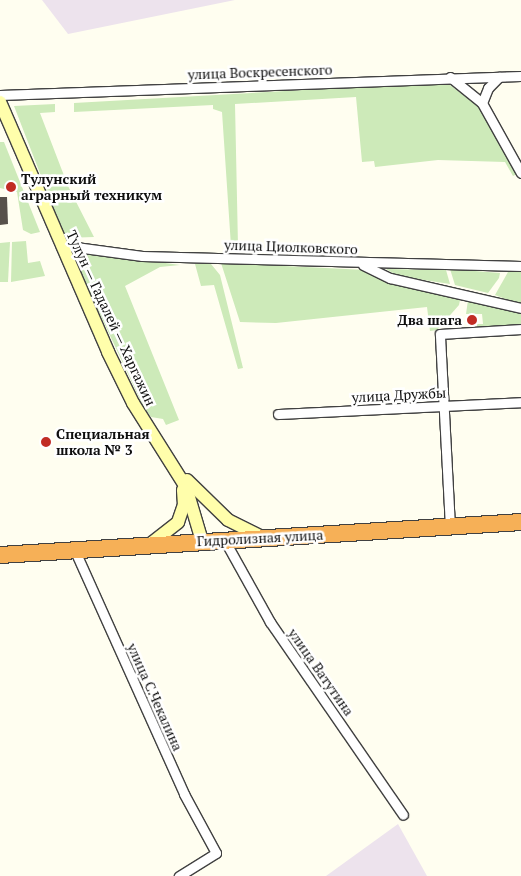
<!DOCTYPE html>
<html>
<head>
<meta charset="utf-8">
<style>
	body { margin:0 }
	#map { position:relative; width:521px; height:876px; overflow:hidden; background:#fffef0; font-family:"PT Serif",serif }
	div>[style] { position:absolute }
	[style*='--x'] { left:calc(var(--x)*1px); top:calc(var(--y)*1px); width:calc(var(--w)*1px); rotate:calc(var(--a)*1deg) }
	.industrial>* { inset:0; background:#ede3ed }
	.green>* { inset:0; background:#cdeab9 }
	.building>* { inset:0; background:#57514b }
	.roads { filter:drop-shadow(1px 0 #414141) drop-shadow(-1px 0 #414141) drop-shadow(0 1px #414141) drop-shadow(0 -1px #414141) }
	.street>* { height:9px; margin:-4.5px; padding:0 4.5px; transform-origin:4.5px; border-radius:4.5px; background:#fff }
	.secondary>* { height:12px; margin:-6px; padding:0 6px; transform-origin:6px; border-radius:6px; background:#fffeab }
	.highway>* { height:16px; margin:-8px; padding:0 8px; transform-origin:8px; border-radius:8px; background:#f6b057 }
	.dots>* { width:14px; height:14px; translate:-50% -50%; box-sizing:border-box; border:2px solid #fff; border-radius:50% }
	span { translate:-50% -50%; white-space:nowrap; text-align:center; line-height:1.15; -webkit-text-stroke:5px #fff; paint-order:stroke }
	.street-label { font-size:14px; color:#0e0e0e }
	.poi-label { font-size:14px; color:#0e0e0e; font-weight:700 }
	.left { translate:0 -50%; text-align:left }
	.right { translate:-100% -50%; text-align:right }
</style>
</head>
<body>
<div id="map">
	<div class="industrial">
		<div style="clip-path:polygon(42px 0,235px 0,68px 34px)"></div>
		<div style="clip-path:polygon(398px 824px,427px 876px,326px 876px)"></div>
	</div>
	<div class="green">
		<div style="clip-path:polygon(446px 82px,479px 107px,517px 174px,513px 176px,505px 162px,438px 160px,375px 167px,374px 161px,362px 162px,356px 97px,235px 104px,238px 246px,231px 246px,222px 112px,213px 109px,213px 105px,74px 112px,74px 103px)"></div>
		<div style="clip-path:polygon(55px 104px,55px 112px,40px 113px,68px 186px,94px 237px,65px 238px,14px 106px)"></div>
		<div style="clip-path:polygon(0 142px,4px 142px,40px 232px,31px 234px,23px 230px,17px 192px,0 188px)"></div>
		<div style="clip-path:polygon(26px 241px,28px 263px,40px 261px,45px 276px,11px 282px,12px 242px)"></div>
		<div style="clip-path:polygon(10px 242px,8px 282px,0 282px,0 243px)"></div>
		<div style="clip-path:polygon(70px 250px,180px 265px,160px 267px,125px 286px,179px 420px,166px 425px,163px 419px,151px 417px,143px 406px)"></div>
		<div style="clip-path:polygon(221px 263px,366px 270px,461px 295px,459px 305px,437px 330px,430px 331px,427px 307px,276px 323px,240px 322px)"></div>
		<div style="clip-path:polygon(195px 264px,211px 264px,220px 275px,243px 368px,238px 369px,214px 285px,201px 286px)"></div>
		<div style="clip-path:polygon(386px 269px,446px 270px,450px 284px,398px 276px)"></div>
		<div style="clip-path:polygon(450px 269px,500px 273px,499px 278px,488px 293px,455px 285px)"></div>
		<div style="clip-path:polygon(508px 272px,521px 272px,521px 305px,495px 295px)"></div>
		<div style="clip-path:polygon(472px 298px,521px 313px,521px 327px,477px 330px,477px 324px,483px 324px,482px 314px,466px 314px,468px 300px)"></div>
	</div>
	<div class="building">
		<div style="clip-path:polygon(0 197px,7px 197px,8px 224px,0 225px)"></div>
	</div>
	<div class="roads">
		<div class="street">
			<div style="--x:450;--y:77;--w:41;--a:39.1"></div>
			<div style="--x:482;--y:103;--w:80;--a:60.9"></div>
			<div style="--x:0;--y:95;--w:521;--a:-2.09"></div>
			<div style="--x:482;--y:103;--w:16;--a:-68"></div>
			<div style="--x:488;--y:88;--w:16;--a:-45"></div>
			<div style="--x:61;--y:245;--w:82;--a:7.7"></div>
			<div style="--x:142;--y:256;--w:379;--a:1.5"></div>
			<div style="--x:363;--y:265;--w:30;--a:26"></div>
			<div style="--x:390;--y:278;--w:134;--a:12.9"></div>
			<div style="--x:278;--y:414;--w:243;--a:-2.8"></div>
			<div style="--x:450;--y:527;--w:193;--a:-93"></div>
			<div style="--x:440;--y:334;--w:81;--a:-3.5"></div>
			<div style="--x:225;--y:541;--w:93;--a:60.9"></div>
			<div style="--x:270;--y:622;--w:234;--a:55.4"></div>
			<div style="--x:75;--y:551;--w:266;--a:65.8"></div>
			<div style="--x:184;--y:794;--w:67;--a:61.5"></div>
			<div style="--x:216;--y:853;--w:44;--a:148.1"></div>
		</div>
		<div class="secondary">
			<div style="--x:0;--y:102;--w:272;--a:66.6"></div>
			<div style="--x:108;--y:352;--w:57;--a:63.9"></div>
			<div style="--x:133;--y:403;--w:99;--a:57.8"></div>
			<div style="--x:186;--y:487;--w:56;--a:73.5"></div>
			<div style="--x:187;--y:480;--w:57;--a:44.3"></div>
			<div style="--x:228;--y:520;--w:40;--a:26.6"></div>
			<div style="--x:149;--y:545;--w:37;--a:-38"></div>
			<div style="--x:178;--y:522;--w:18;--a:-71"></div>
			<div style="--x:184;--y:505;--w:15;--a:-94"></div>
		</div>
		<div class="highway">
			<div style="--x:0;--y:555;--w:522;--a:-3.62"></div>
		</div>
	</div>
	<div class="dots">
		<div style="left:11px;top:187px;background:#c12c24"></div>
		<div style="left:472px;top:320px;background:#c12c24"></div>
		<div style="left:46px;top:442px;background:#c12c24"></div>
	</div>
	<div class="street-label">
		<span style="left:260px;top:72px;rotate:-2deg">улица Воскресенского</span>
		<span style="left:291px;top:247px;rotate:2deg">улица Циолковского</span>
		<span style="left:111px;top:318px;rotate:65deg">Тулун — Гадалей — Харгажин</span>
		<span style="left:399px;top:395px;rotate:-3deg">улица Дружбы</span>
		<span style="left:260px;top:538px;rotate:-3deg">Гидролизная улица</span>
		<span style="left:321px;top:672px;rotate:55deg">улица Ватутина</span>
		<span style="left:155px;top:697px;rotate:66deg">улица С.Чекалина</span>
	</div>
	<div class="poi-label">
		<span class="left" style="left:21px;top:187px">Тулунский<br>аграрный техникум</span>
		<span class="right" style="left:462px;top:320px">Два шага</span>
		<span class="left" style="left:56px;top:442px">Специальная<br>школа № 3</span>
	</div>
</div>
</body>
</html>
